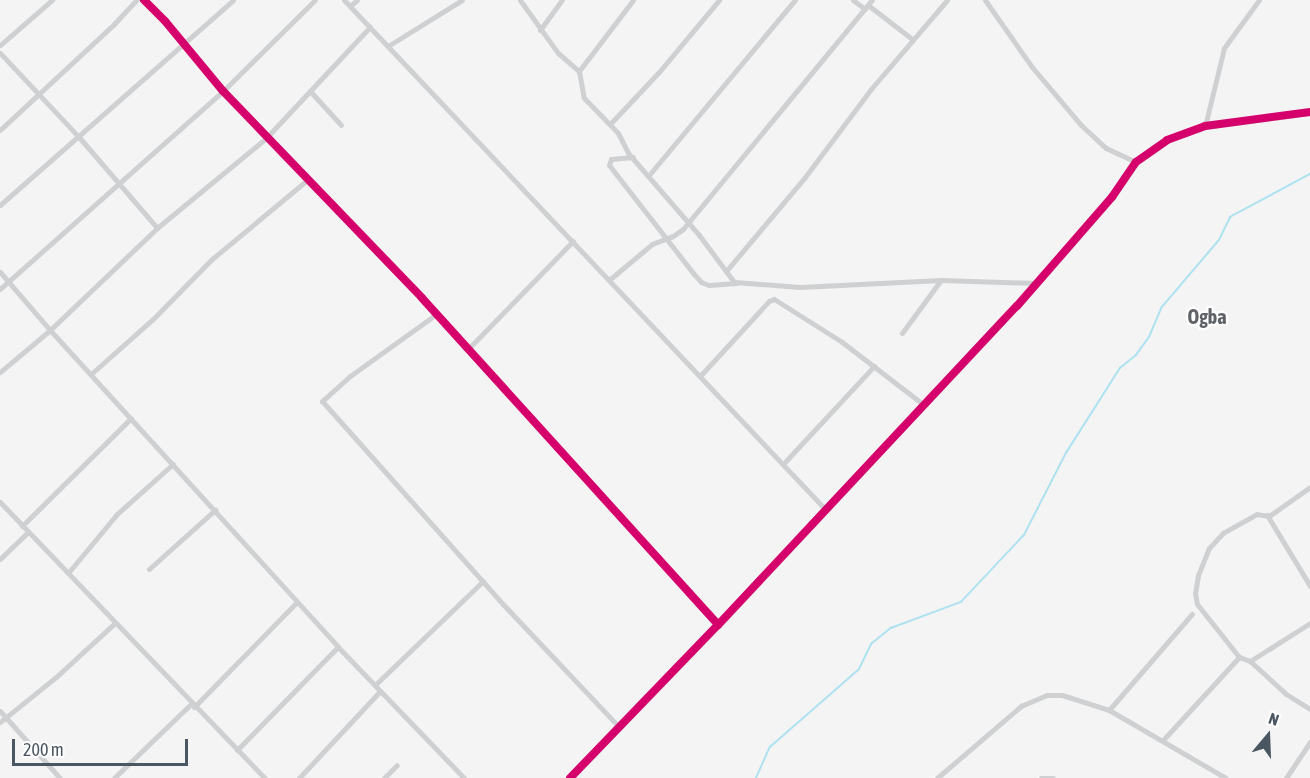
<!DOCTYPE html>
<html>
<head>
<meta charset="utf-8">
<style>
	body { margin:0 }
	#map { position:relative; width:1310px; height:778px; overflow:hidden; background:#f4f4f4; font-family:"Asap Condensed",sans-serif }
	div>[style] { position:absolute }
	[style*='--x'] { left:calc(var(--x)*1px); top:calc(var(--y)*1px); width:calc(var(--w)*1px); rotate:calc(var(--a)*1deg) }
	.stream>* { height:1.5px; margin:-0.75px; padding:0 0.75px; transform-origin:0.75px; border-radius:0.75px; background:#aee2f0 }
	.minor>* { height:5px; margin:-2.5px; padding:0 2.5px; transform-origin:2.5px; border-radius:2.5px; background:#ced0d2 }
	.tertiary>* { height:7px; margin:-3.5px; padding:0 3.5px; transform-origin:3.5px; border-radius:3.5px; background:#ced0d2 }
	.cycleway>* { height:8px; margin:-4px; padding:0 4px; transform-origin:4px; border-radius:4px; background:#d6006c }
	span { translate:-50% -50%; white-space:nowrap; text-align:center; line-height:1.15; -webkit-text-stroke:4.5px #fff; paint-order:stroke }
	.quarter-label { font-size:20px; color:#5f6368; font-weight:700 }
	.north { position:absolute; left:1238px; top:706px; width:60px; height:60px; -webkit-text-stroke:4px #fff; paint-order:stroke; rotate:19deg; font-size:16px; font-weight:700; line-height:24px; text-align:center; color:#4a5661 }
	.north::after { content:''; display:block; margin:auto; width:21px; height:27px; background:#4a5661; clip-path:polygon(50% 0,100% 100%,50% 72%,0 100%) }
	.scale { position:absolute; left:12px; top:739px; width:176px; height:27px; box-sizing:border-box; border:3px solid #4a5661; border-top:0; padding-left:8px; font-size:18px; line-height:21px; white-space:nowrap; color:#4a5661; -webkit-text-stroke:4px #fff; paint-order:stroke }
</style>
</head>
<body>
<div id="map">
	<div class="stream">
		<div style="--x:756;--y:778;--w:34;--a:-66"></div>
		<div style="--x:770;--y:747;--w:118;--a:-41.2"></div>
		<div style="--x:859;--y:669;--w:28;--a:-64"></div>
		<div style="--x:871;--y:644;--w:26;--a:-39"></div>
		<div style="--x:891;--y:628;--w:75;--a:-20.4"></div>
		<div style="--x:961;--y:602;--w:92;--a:-46.8"></div>
		<div style="--x:1024;--y:535;--w:92;--a:-62.9"></div>
		<div style="--x:1066;--y:453;--w:101;--a:-57.6"></div>
		<div style="--x:1120;--y:368;--w:21;--a:-39"></div>
		<div style="--x:1136;--y:355;--w:22;--a:-54"></div>
		<div style="--x:1149;--y:337;--w:33;--a:-67"></div>
		<div style="--x:1162;--y:307;--w:88;--a:-49.6"></div>
		<div style="--x:1219;--y:240;--w:25;--a:-64"></div>
		<div style="--x:1230;--y:217;--w:91;--a:-28.3"></div>
	</div>
	<div class="minor">
		<div style="--x:144;--y:0;--w:30;--a:45"></div>
		<div style="--x:165;--y:21;--w:91;--a:50.4"></div>
		<div style="--x:223;--y:91;--w:287;--a:46.1"></div>
		<div style="--x:422;--y:298;--w:441;--a:47.8"></div>
		<div style="--x:344;--y:0;--w:700;--a:46.62"></div>
		<div style="--x:520;--y:0;--w:65;--a:54.4"></div>
		<div style="--x:558;--y:53;--w:28;--a:41"></div>
		<div style="--x:579;--y:71;--w:27;--a:80"></div>
		<div style="--x:584;--y:98;--w:49;--a:45.8"></div>
		<div style="--x:618;--y:133;--w:22;--a:63"></div>
		<div style="--x:628;--y:153;--w:108;--a:49.1"></div>
		<div style="--x:699;--y:235;--w:59;--a:53.3"></div>
		<div style="--x:734;--y:282;--w:66;--a:4.3"></div>
		<div style="--x:800;--y:287;--w:141;--a:-2.8"></div>
		<div style="--x:941;--y:280;--w:93;--a:1.8"></div>
		<div style="--x:853;--y:0;--w:15;--a:37"></div>
		<div style="--x:985;--y:0;--w:82;--a:55"></div>
		<div style="--x:1032;--y:67;--w:76;--a:49.8"></div>
		<div style="--x:1081;--y:125;--w:34;--a:43"></div>
		<div style="--x:1106;--y:148;--w:33;--a:25"></div>
		<div style="--x:868;--y:5;--w:56;--a:37.7"></div>
		<div style="--x:350;--y:6;--w:9;--a:-41"></div>
		<div style="--x:540;--y:30;--w:37;--a:-54"></div>
		<div style="--x:0;--y:45;--w:69;--a:-40.9"></div>
		<div style="--x:388;--y:46;--w:87;--a:-31.9"></div>
		<div style="--x:0;--y:53;--w:114;--a:46.8"></div>
		<div style="--x:78;--y:136;--w:121;--a:49.3"></div>
		<div style="--x:579;--y:71;--w:89;--a:-52.7"></div>
		<div style="--x:310;--y:91;--w:46;--a:47.6"></div>
		<div style="--x:610;--y:124;--w:71;--a:-46.7"></div>
		<div style="--x:659;--y:72;--w:94;--a:-50.2"></div>
		<div style="--x:1205;--y:126;--w:80;--a:-76.3"></div>
		<div style="--x:1224;--y:48;--w:59;--a:-53.9"></div>
		<div style="--x:0;--y:130;--w:156;--a:-42.9"></div>
		<div style="--x:114;--y:24;--w:33;--a:-47"></div>
		<div style="--x:633;--y:157;--w:22;--a:175"></div>
		<div style="--x:611;--y:159;--w:6;--a:108"></div>
		<div style="--x:609;--y:165;--w:137;--a:52.1"></div>
		<div style="--x:693;--y:273;--w:12;--a:48"></div>
		<div style="--x:701;--y:282;--w:9;--a:21"></div>
		<div style="--x:709;--y:285;--w:27;--a:-4"></div>
		<div style="--x:649;--y:175;--w:228;--a:-50.2"></div>
		<div style="--x:0;--y:205;--w:310;--a:-41.3"></div>
		<div style="--x:727;--y:270;--w:121;--a:-50"></div>
		<div style="--x:805;--y:177;--w:110;--a:-53.1"></div>
		<div style="--x:871;--y:89;--w:117;--a:-49.5"></div>
		<div style="--x:0;--y:272;--w:77;--a:49.2"></div>
		<div style="--x:50;--y:330;--w:148;--a:-43.6"></div>
		<div style="--x:157;--y:228;--w:141;--a:-39.5"></div>
		<div style="--x:266;--y:138;--w:152;--a:-46.9"></div>
		<div style="--x:609;--y:280;--w:56;--a:-39.9"></div>
		<div style="--x:652;--y:244;--w:22;--a:-21"></div>
		<div style="--x:673;--y:236;--w:12;--a:-35"></div>
		<div style="--x:683;--y:229;--w:297;--a:-50.5"></div>
		<div style="--x:0;--y:289;--w:298;--a:-41.6"></div>
		<div style="--x:223;--y:91;--w:129;--a:-44.7"></div>
		<div style="--x:435;--y:315;--w:105;--a:144.3"></div>
		<div style="--x:350;--y:376;--w:38;--a:138"></div>
		<div style="--x:322;--y:401;--w:266;--a:48.3"></div>
		<div style="--x:499;--y:600;--w:176;--a:46.6"></div>
		<div style="--x:902;--y:333;--w:66;--a:-53.7"></div>
		<div style="--x:467;--y:350;--w:152;--a:-45.8"></div>
		<div style="--x:0;--y:372;--w:65;--a:-40"></div>
		<div style="--x:50;--y:330;--w:428;--a:47.7"></div>
		<div style="--x:338;--y:647;--w:182;--a:46.1"></div>
		<div style="--x:91;--y:374;--w:83;--a:-41.6"></div>
		<div style="--x:153;--y:319;--w:84;--a:-45.5"></div>
		<div style="--x:212;--y:259;--w:124;--a:-39.7"></div>
		<div style="--x:700;--y:376;--w:102;--a:-47.4"></div>
		<div style="--x:769;--y:301;--w:5;--a:-22"></div>
		<div style="--x:774;--y:299;--w:80;--a:32.3"></div>
		<div style="--x:842;--y:342;--w:103;--a:37.5"></div>
		<div style="--x:783;--y:464;--w:134;--a:-47.1"></div>
		<div style="--x:1310;--y:487;--w:50;--a:144.7"></div>
		<div style="--x:1269;--y:516;--w:12;--a:-171"></div>
		<div style="--x:1257;--y:514;--w:39;--a:151"></div>
		<div style="--x:1223;--y:533;--w:21;--a:133"></div>
		<div style="--x:1209;--y:548;--w:29;--a:112"></div>
		<div style="--x:1198;--y:575;--w:18;--a:99"></div>
		<div style="--x:1195;--y:593;--w:11;--a:80"></div>
		<div style="--x:1197;--y:604;--w:68;--a:51.6"></div>
		<div style="--x:1239;--y:657;--w:12;--a:20"></div>
		<div style="--x:1250;--y:661;--w:49;--a:42.5"></div>
		<div style="--x:1286;--y:694;--w:28;--a:32"></div>
		<div style="--x:0;--y:502;--w:383;--a:46.2"></div>
		<div style="--x:1267;--y:515;--w:83;--a:58.8"></div>
		<div style="--x:22;--y:526;--w:153;--a:-44.7"></div>
		<div style="--x:0;--y:559;--w:39;--a:-44"></div>
		<div style="--x:149;--y:569;--w:89;--a:-41.8"></div>
		<div style="--x:68;--y:573;--w:77;--a:-50.3"></div>
		<div style="--x:117;--y:514;--w:75;--a:-41.8"></div>
		<div style="--x:1250;--y:661;--w:71;--a:-32.3"></div>
		<div style="--x:375;--y:685;--w:150;--a:-43.9"></div>
		<div style="--x:194;--y:707;--w:147;--a:-45.6"></div>
		<div style="--x:1109;--y:710;--w:127;--a:-49.2"></div>
		<div style="--x:0;--y:711;--w:90;--a:48.2"></div>
		<div style="--x:0;--y:722;--w:72;--a:-38.8"></div>
		<div style="--x:56;--y:677;--w:80;--a:-42.5"></div>
		<div style="--x:1163;--y:740;--w:113;--a:-47.5"></div>
		<div style="--x:237;--y:750;--w:144;--a:-45.6"></div>
		<div style="--x:114;--y:778;--w:107;--a:-43.9"></div>
		<div style="--x:299;--y:778;--w:119;--a:-47"></div>
		<div style="--x:384;--y:778;--w:18;--a:-45"></div>
		<div style="--x:937;--y:778;--w:111;--a:-40.6"></div>
		<div style="--x:1021;--y:706;--w:28;--a:-23"></div>
		<div style="--x:1047;--y:695;--w:15;--a:0"></div>
		<div style="--x:1062;--y:695;--w:49;--a:17.7"></div>
		<div style="--x:1109;--y:710;--w:135;--a:30.2"></div>
		<div style="--x:1041;--y:778;--w:12;--a:0"></div>
		<div style="--x:1286;--y:778;--w:43;--a:-56.3"></div>
	</div>
	<div class="tertiary">
		<div style="--x:570;--y:778;--w:213;--a:-46"></div>
		<div style="--x:718;--y:625;--w:437;--a:-46.9"></div>
		<div style="--x:1017;--y:306;--w:145;--a:-48.9"></div>
		<div style="--x:1112;--y:197;--w:42;--a:-55.6"></div>
		<div style="--x:1136;--y:162;--w:38;--a:-35"></div>
		<div style="--x:1167;--y:140;--w:40;--a:-20.2"></div>
		<div style="--x:1205;--y:126;--w:106;--a:-7.6"></div>
	</div>
	<div class="cycleway">
		<div style="--x:144;--y:0;--w:30;--a:45"></div>
		<div style="--x:165;--y:21;--w:91;--a:50.4"></div>
		<div style="--x:223;--y:91;--w:287;--a:46.1"></div>
		<div style="--x:422;--y:298;--w:441;--a:47.8"></div>
		<div style="--x:570;--y:778;--w:213;--a:-46"></div>
		<div style="--x:718;--y:625;--w:437;--a:-46.9"></div>
		<div style="--x:1017;--y:306;--w:145;--a:-48.9"></div>
		<div style="--x:1112;--y:197;--w:42;--a:-55.6"></div>
		<div style="--x:1136;--y:162;--w:38;--a:-35"></div>
		<div style="--x:1167;--y:140;--w:40;--a:-20.2"></div>
		<div style="--x:1205;--y:126;--w:106;--a:-7.6"></div>
	</div>
	<div class="quarter-label">
		<span style="left:1207px;top:316px">Ogba</span>
	</div>
	<div class="north">N</div>
	<div class="scale">200 m</div>
</div>
</body>
</html>
